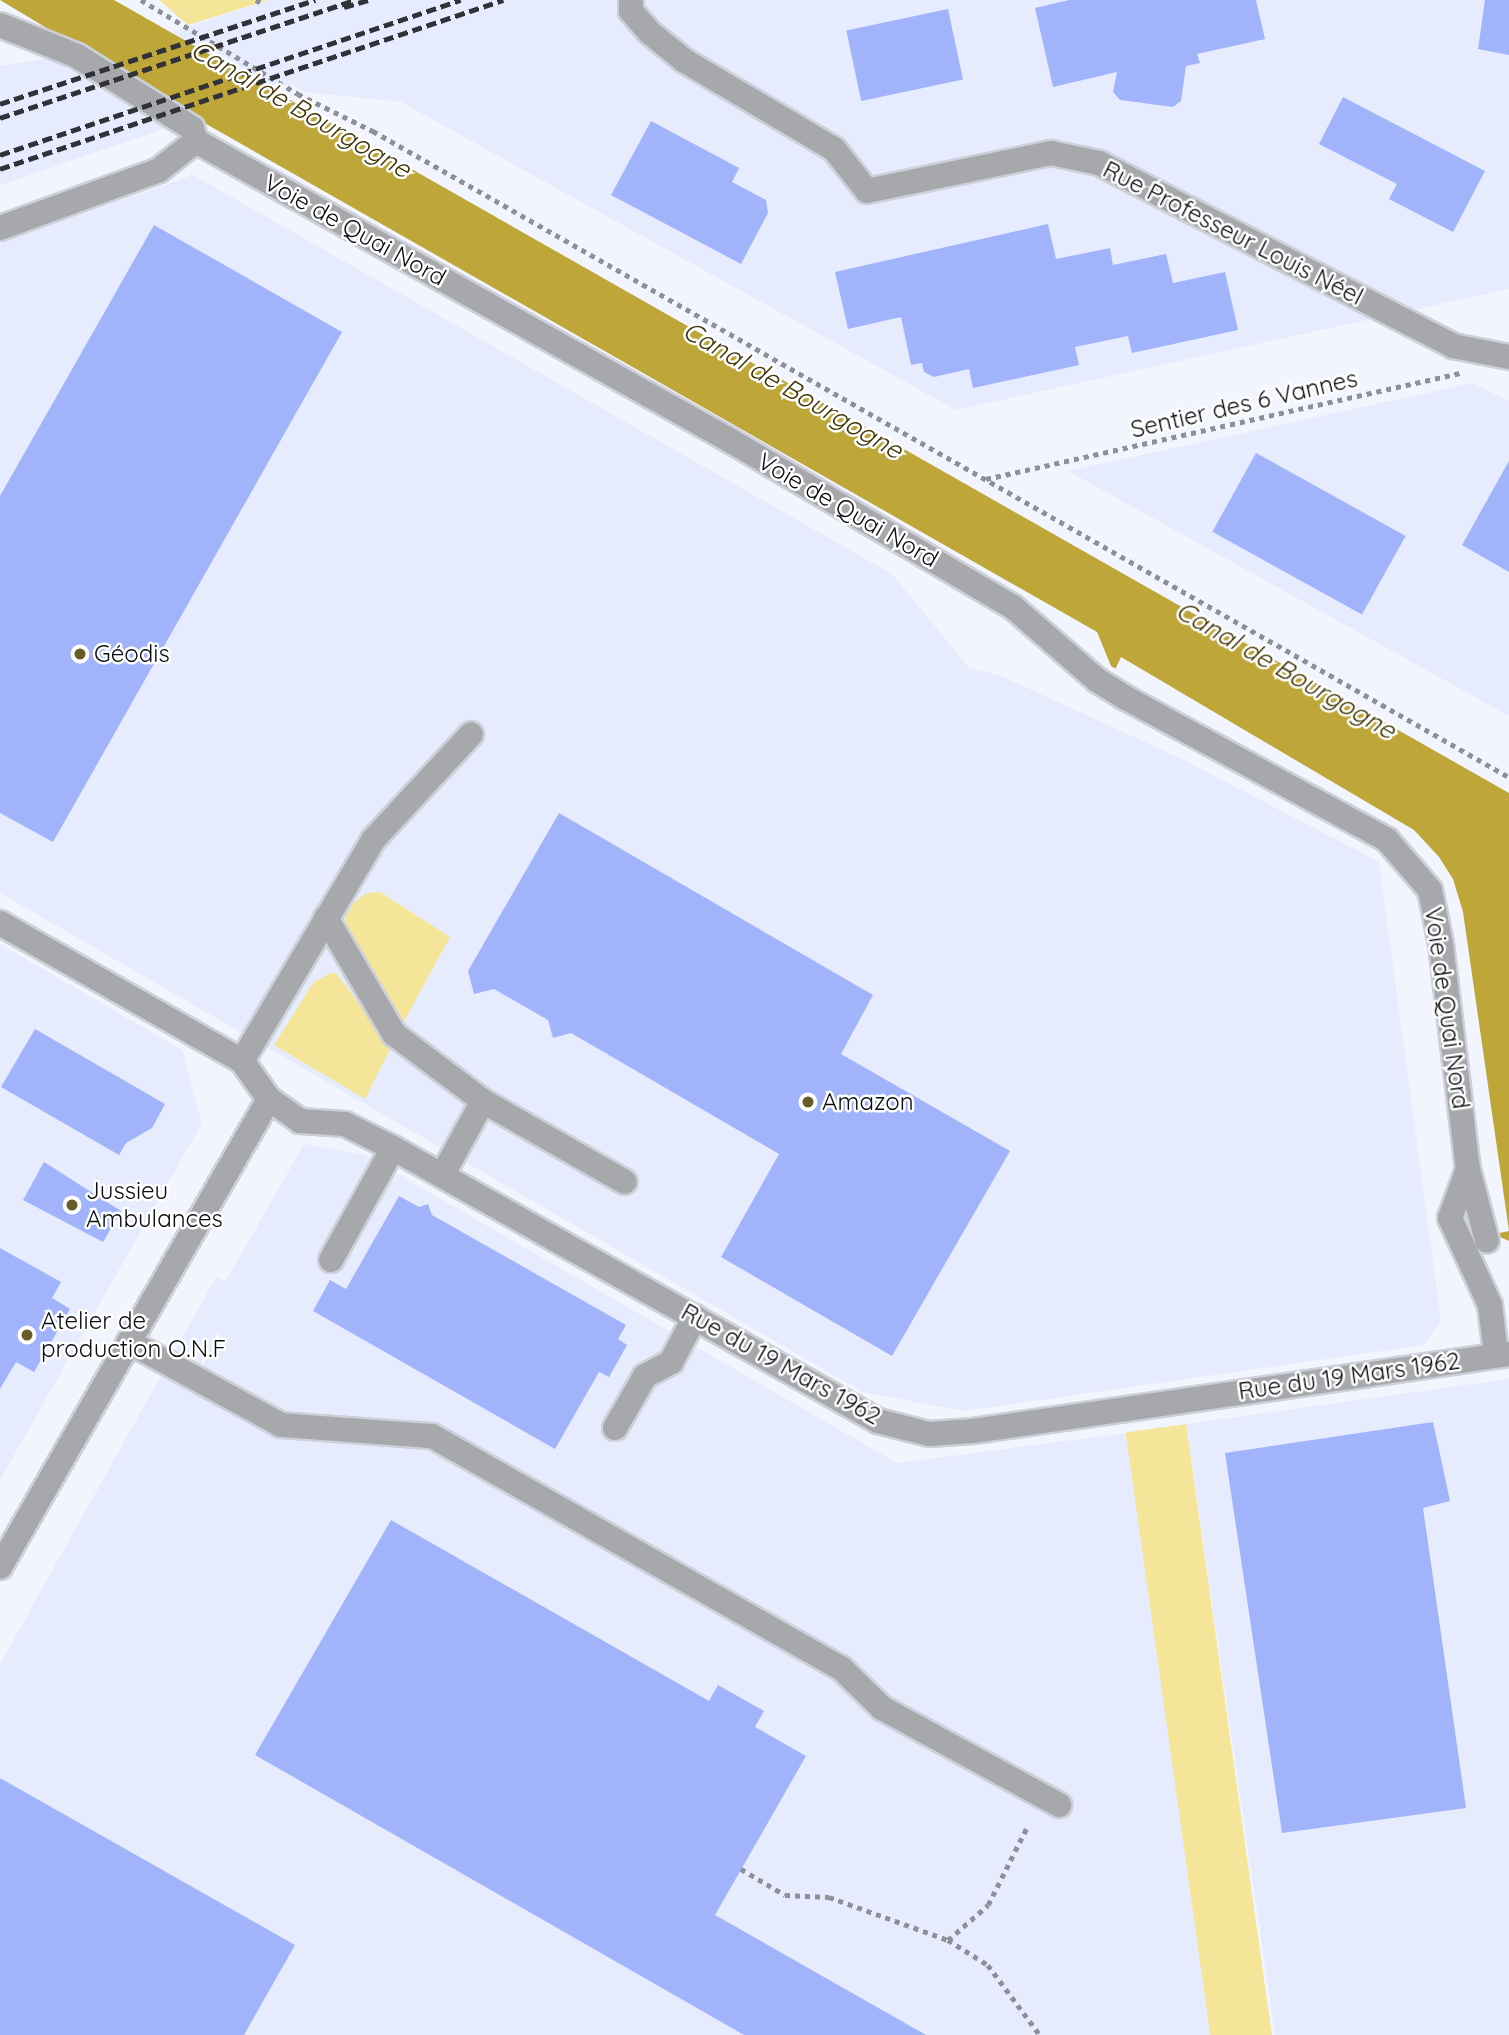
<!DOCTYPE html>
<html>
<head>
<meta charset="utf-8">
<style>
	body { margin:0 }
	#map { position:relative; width:1509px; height:2035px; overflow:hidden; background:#f2f5fe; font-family:Quicksand,sans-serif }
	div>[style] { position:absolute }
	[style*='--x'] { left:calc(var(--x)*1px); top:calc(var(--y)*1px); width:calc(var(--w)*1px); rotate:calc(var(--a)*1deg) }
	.built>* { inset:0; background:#e6ecfe }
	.green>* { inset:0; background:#f5e598; transform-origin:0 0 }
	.water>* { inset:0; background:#bea738 }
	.pier>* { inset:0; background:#f2f5fe }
	.building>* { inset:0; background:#a1b4fb; transform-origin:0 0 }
	.path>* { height:4.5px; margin-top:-2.25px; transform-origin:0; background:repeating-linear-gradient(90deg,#8e9097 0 5px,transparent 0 10px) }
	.roads { filter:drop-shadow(2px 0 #cdd0d8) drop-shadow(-2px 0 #cdd0d8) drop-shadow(0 2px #cdd0d8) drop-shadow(0 -2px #cdd0d8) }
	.minor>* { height:24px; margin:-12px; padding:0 12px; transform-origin:12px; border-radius:12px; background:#a6a8ac }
	.rail>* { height:5px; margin-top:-2.5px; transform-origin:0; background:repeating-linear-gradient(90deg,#313237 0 10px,transparent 0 15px) }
	.dots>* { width:19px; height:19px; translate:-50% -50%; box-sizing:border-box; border:4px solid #fff; border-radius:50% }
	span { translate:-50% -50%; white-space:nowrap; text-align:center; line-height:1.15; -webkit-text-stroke:5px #fff; paint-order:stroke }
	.street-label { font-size:24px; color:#0b0c10 }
	.poi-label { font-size:24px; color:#0b0c10 }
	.left { translate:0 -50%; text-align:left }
	.water-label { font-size:26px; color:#403607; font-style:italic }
</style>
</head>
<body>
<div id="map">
	<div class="built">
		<div style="clip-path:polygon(268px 0,1509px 0,1509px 289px,956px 410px,401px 102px,304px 92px,290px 84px,272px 89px,172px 32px)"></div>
		<div style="clip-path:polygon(51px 58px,74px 73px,102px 63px,196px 118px,0 185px,0 66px)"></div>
		<div style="clip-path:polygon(193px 175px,892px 574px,969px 668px,999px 675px,1182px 759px,1379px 862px,1441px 1321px,1424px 1345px,963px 1411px,863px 1392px,0 893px,0 243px)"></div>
		<div style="clip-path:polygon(1473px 383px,1509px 401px,1509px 716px,1068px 471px)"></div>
		<div style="clip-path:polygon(0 944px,182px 1050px,202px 1123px,0 1480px)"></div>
		<div style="clip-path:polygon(304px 1144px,363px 1154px,897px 1463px,1126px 1433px,1211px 2035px,0 2035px,0 1664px,216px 1277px,226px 1281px)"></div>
		<div style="clip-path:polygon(1509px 1379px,1509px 2035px,1275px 2035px,1186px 1424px)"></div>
	</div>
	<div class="green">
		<div style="clip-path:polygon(159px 0,268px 0,188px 25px)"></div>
		<div style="clip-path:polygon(380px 892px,450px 937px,403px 1023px,351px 944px,345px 918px,354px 902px,367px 893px)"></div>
		<div style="clip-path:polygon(330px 973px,336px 973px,347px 987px,390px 1049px,365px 1099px,274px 1045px,313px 983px)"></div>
		<div style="left:1186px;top:1424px;width:617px;height:61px;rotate:82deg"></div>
	</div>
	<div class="water">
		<div style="clip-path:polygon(0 0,114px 0,1509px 793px,1509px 1241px,1498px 1236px,1453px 914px,1445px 885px,1422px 851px,1381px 821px,1111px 666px,1097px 632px,208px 125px)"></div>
	</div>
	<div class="pier">
		<div style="clip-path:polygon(1121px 657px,1414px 830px,1439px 857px,1453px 879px,1463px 912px,1509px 1231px,1495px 1234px,1450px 915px,1429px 864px,1407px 841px,1114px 672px)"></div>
	</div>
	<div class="building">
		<div style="clip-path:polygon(1069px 0,1256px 0,1265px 39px,1197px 54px,1200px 63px,1186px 66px,1181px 101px,1173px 107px,1120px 100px,1113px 92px,1117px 72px,1053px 87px,1035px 8px)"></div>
		<div style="clip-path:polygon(1485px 0,1509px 0,1509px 55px,1478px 49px)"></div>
		<div style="left:948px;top:9px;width:72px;height:104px;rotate:78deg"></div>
		<div style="clip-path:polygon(1343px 97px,1485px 171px,1453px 232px,1389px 199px,1397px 184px,1319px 144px)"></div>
		<div style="clip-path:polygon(651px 121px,739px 168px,732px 182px,766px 200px,768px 213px,741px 264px,611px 195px)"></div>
		<div style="clip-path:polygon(1048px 224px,1056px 259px,1110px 248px,1113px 265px,1166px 254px,1173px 283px,1225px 272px,1238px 330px,1132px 353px,1128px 336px,1075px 347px,1079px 365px,973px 388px,969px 369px,934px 377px,924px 372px,922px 363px,911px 365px,901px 317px,848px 329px,835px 272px)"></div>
		<div style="clip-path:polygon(154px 225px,342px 332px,53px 842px,0 813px,0 496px)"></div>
		<div style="left:1256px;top:453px;width:171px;height:90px;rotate:29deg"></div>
		<div style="clip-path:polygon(1509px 461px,1509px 572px,1462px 545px)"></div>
		<div style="clip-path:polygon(559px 813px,873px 995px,841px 1054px,1010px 1151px,892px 1356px,721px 1257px,779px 1154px,571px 1033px,553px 1038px,548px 1020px,494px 989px,474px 994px,468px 971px)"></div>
		<div style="clip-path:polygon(35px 1029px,165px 1104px,152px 1128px,126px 1143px,119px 1155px,1px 1087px)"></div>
		<div style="clip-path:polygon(44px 1162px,121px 1211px,103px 1242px,23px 1200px)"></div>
		<div style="clip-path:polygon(399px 1196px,419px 1207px,428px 1204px,432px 1215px,626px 1325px,618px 1339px,627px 1345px,609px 1377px,599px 1372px,555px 1449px,313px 1311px,330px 1280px,346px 1289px)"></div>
		<div style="clip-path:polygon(0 1248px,61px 1282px,52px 1298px,70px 1309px,34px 1372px,16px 1362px,0 1389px)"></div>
		<div style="clip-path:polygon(1433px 1422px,1450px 1501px,1423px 1508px,1466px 1808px,1282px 1833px,1225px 1453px)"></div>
		<div style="clip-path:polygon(391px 1520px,709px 1701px,718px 1685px,764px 1711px,755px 1727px,806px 1756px,715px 1915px,926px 2035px,744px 2035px,255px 1755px)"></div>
		<div style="clip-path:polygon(0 1778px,295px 1945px,244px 2035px,0 2035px)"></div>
	</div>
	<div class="path">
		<div style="--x:141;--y:0;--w:183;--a:30.9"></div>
		<div style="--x:298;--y:94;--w:84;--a:26.3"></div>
		<div style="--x:373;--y:131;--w:1307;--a:29.63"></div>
		<div style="--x:256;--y:0;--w:7;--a:27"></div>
		<div style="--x:986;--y:479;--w:488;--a:-12.6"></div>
		<div style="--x:741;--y:1869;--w:51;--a:30.6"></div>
		<div style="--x:785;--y:1895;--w:44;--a:2.6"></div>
		<div style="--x:829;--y:1897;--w:127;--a:19.9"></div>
		<div style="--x:948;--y:1940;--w:47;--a:32"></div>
		<div style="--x:988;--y:1965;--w:87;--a:53.4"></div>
		<div style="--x:948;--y:1940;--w:53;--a:-41.2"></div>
		<div style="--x:988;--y:1905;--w:89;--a:-63.4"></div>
	</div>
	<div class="roads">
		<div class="minor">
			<div style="--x:631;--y:0;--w:11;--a:90"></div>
			<div style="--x:631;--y:11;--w:28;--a:49"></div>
			<div style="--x:649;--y:32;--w:46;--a:38.9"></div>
			<div style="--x:685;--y:61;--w:173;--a:30.6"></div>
			<div style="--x:834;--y:149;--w:53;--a:51.8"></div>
			<div style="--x:867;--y:191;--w:188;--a:-11.7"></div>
			<div style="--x:1051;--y:153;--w:49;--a:11.8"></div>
			<div style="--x:1099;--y:163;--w:399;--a:27.3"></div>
			<div style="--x:1453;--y:346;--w:57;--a:11.1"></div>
			<div style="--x:0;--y:25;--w:83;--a:21.9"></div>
			<div style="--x:77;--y:56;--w:136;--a:32.1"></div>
			<div style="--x:192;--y:128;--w:14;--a:73"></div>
			<div style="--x:196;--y:141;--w:613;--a:29.28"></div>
			<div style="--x:731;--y:441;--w:327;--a:30.5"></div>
			<div style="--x:1013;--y:607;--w:111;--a:41"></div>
			<div style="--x:1097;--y:680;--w:34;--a:32"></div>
			<div style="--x:1126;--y:698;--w:297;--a:28.5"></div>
			<div style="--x:1387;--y:840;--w:66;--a:49.3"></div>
			<div style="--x:1430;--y:890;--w:55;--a:78.5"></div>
			<div style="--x:1441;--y:944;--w:227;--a:83.2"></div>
			<div style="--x:1468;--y:1169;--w:52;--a:110.2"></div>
			<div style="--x:1450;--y:1218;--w:96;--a:65.3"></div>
			<div style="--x:1490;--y:1305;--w:49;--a:83"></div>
			<div style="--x:0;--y:228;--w:169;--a:-20"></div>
			<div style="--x:159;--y:170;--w:47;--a:-38.1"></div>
			<div style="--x:326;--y:918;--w:134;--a:59.6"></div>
			<div style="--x:394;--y:1034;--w:111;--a:37"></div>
			<div style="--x:483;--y:1101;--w:163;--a:29.7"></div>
			<div style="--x:0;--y:923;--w:279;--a:29.7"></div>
			<div style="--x:242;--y:1061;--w:47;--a:54.6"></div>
			<div style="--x:269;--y:1099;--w:38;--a:35"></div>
			<div style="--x:300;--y:1121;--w:45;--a:3.8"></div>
			<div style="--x:345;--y:1124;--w:54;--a:26.6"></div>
			<div style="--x:393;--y:1148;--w:557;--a:29.37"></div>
			<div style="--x:878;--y:1421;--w:53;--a:14.3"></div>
			<div style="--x:929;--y:1434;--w:44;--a:-3.9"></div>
			<div style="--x:973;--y:1431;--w:542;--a:-8.17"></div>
			<div style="--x:242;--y:1061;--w:257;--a:-59.3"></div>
			<div style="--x:373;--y:840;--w:144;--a:-47.2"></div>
			<div style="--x:1468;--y:1169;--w:74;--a:75.2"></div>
			<div style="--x:443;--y:1174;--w:83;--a:-61.3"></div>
			<div style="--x:331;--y:1260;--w:128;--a:-61"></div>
			<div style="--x:129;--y:1342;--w:173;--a:28.6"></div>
			<div style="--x:281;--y:1425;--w:151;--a:4.2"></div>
			<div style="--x:432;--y:1436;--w:470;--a:29.6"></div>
			<div style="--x:841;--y:1668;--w:57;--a:44.3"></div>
			<div style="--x:882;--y:1708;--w:202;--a:28.7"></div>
			<div style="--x:615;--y:1428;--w:60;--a:-60"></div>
			<div style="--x:645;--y:1376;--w:30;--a:-28"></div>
			<div style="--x:671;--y:1362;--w:51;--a:-61.9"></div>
			<div style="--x:0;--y:1567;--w:540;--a:-60.11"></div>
		</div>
	</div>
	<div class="rail">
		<div style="--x:344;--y:7;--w:25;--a:-16"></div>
		<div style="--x:0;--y:104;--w:332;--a:-18.3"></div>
		<div style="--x:0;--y:118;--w:373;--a:-18.4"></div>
		<div style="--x:0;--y:155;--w:486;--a:-18.6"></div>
		<div style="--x:0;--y:169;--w:531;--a:-18.57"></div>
	</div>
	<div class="dots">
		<div style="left:80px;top:654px;background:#675c29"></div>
		<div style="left:808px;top:1102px;background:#675c29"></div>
		<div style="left:72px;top:1205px;background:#675c29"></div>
		<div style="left:27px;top:1335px;background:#675c29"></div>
	</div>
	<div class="street-label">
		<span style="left:355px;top:230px;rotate:29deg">Voie de Quai Nord</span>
		<span style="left:1233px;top:233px;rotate:27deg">Rue Professeur Louis Néel</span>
		<span style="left:1244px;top:404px;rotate:-13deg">Sentier des 6 Vannes</span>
		<span style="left:848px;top:510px;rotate:30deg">Voie de Quai Nord</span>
		<span style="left:1447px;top:1008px;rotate:82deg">Voie de Quai Nord</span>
		<span style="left:781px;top:1364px;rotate:29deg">Rue du 19 Mars 1962</span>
		<span style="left:1349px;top:1376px;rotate:-8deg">Rue du 19 Mars 1962</span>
	</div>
	<div class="poi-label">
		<span class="left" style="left:94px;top:654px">Géodis</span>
		<span class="left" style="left:822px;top:1102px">Amazon</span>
		<span class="left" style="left:86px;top:1205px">Jussieu<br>Ambulances</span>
		<span class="left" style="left:41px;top:1335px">Atelier de<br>production O.N.F</span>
	</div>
	<div class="water-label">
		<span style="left:301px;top:109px;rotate:30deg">Canal de Bourgogne</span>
		<span style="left:793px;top:390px;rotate:30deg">Canal de Bourgogne</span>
		<span style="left:1286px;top:670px;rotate:30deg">Canal de Bourgogne</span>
	</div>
</div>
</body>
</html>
